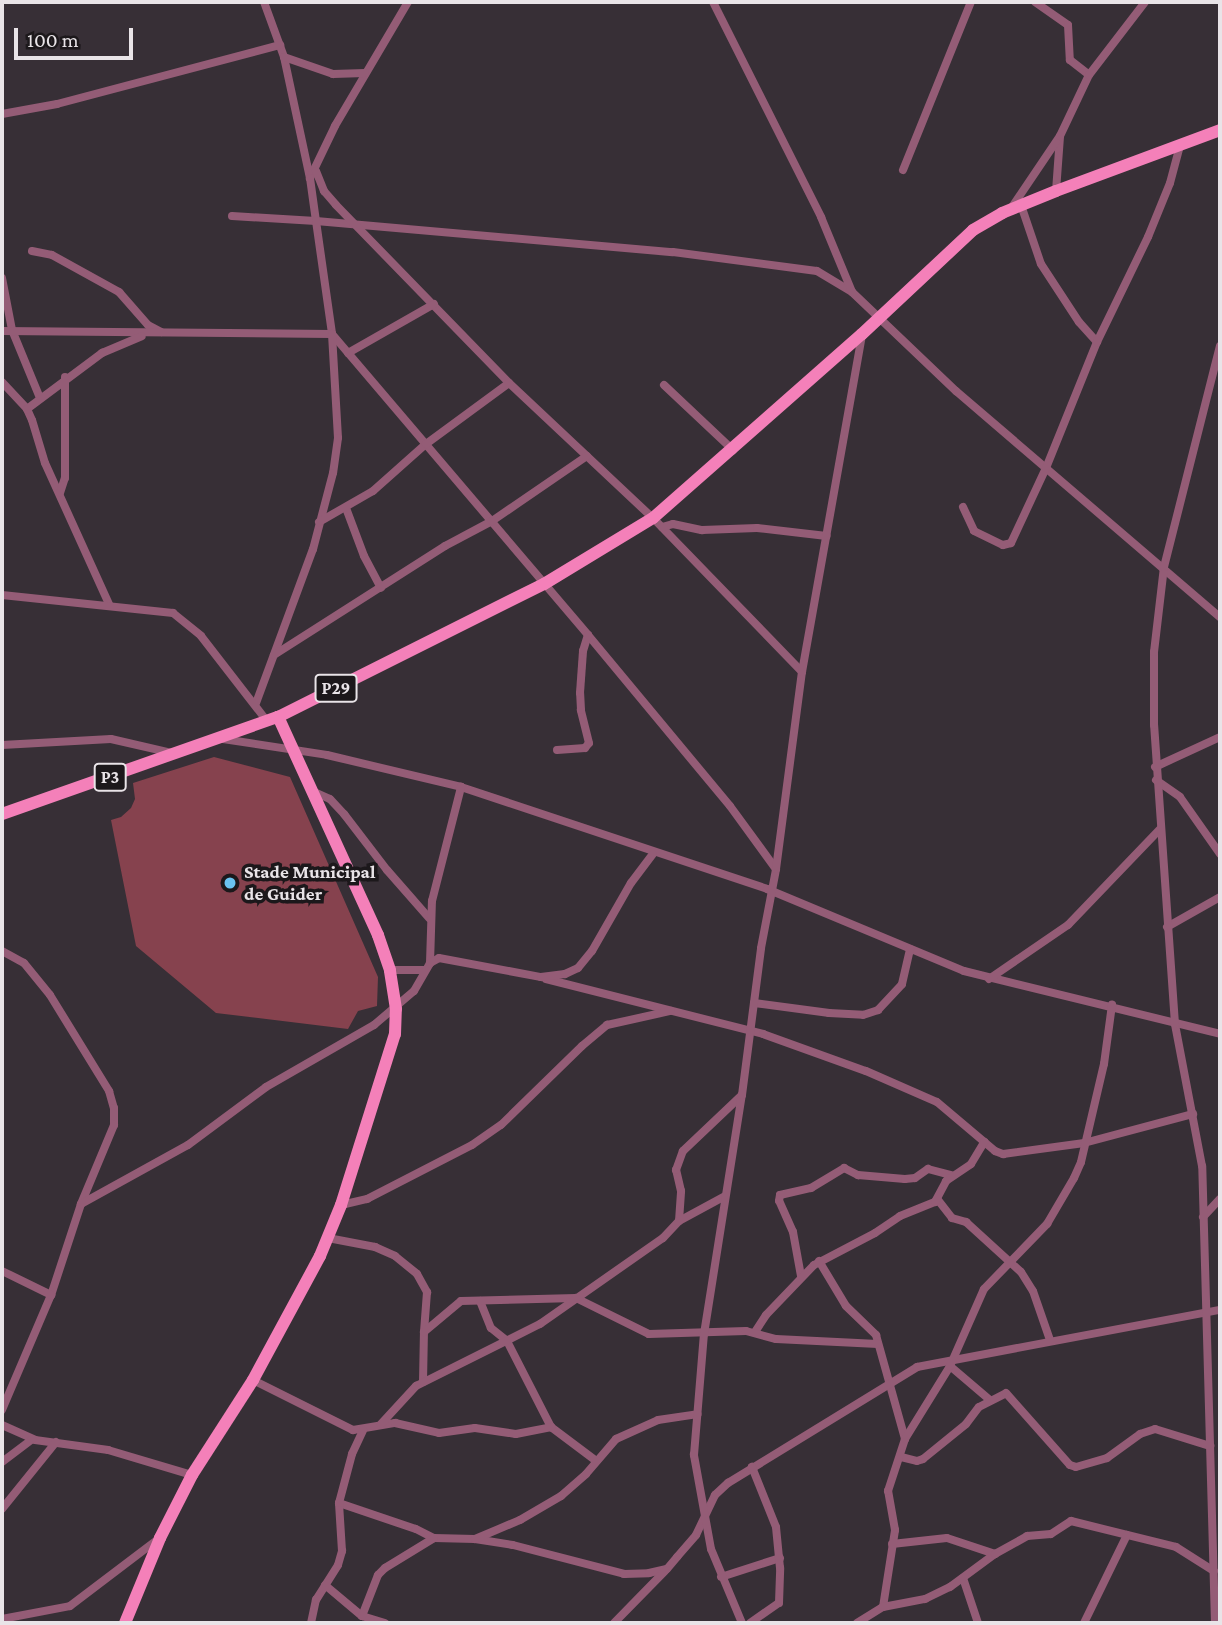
<!DOCTYPE html>
<html>
<head>
<meta charset="utf-8">
<style>
	body { margin:0 }
	#map { position:relative; width:1222px; height:1625px; overflow:hidden; background:#372f36; font-family:"Crimson Pro",serif }
	div>[style] { position:absolute }
	[style*='--x'] { left:calc(var(--x)*1px); top:calc(var(--y)*1px); width:calc(var(--w)*1px); rotate:calc(var(--a)*1deg) }
	.green>* { inset:0; background:#86424e }
	.minor>* { height:8px; margin:-4px; padding:0 4px; transform-origin:4px; border-radius:4px; background:#945c76 }
	.primary>* { height:12px; margin:-6px; padding:0 6px; transform-origin:6px; border-radius:6px; background:#f480b9 }
	.dots>* { width:19px; height:19px; translate:-50% -50%; box-sizing:border-box; border:4px solid #1c181b; border-radius:50% }
	span { translate:-50% -50%; white-space:nowrap; text-align:center; line-height:1.15; -webkit-text-stroke:7px #1c181b; paint-order:stroke }
	.shield-label span { padding:2px 5px; background:#1c181b; border:2px solid; border-radius:5px; -webkit-text-stroke-width:0 }
	.shield-label { font-size:18px; color:#e9e4e8; font-weight:700 }
	.poi-label { font-size:19px; color:#e9e4e8; font-weight:700 }
	.left { translate:0 -50%; text-align:left }
	.frame { position:absolute; inset:0; border:4px solid #e9e4e8; pointer-events:none }
	.scale { position:absolute; left:14px; top:28px; width:119px; height:32px; box-sizing:border-box; border:4px solid #e9e4e8; border-top:0; padding-left:9px; font-size:21px; line-height:24px; white-space:nowrap; color:#e9e4e8; -webkit-text-stroke:5px #1c181b; paint-order:stroke }
</style>
</head>
<body>
<div id="map">
	<div class="green">
		<div style="clip-path:polygon(214px 757px,290px 777px,378px 977px,377px 1006px,358px 1011px,348px 1029px,216px 1013px,136px 946px,111px 820px,121px 817px,131px 808px,135px 799px,133px 783px)"></div>
	</div>
	<div class="minor">
		<div style="--x:264;--y:2;--w:59;--a:70"></div>
		<div style="--x:284;--y:57;--w:124;--a:77.9"></div>
		<div style="--x:408;--y:2;--w:144;--a:120.5"></div>
		<div style="--x:335;--y:126;--w:58;--a:115.7"></div>
		<div style="--x:310;--y:178;--w:43;--a:82.1"></div>
		<div style="--x:316;--y:221;--w:358;--a:5"></div>
		<div style="--x:673;--y:252;--w:145;--a:7.5"></div>
		<div style="--x:817;--y:271;--w:41;--a:31"></div>
		<div style="--x:852;--y:292;--w:144;--a:43.6"></div>
		<div style="--x:956;--y:391;--w:348;--a:40.6"></div>
		<div style="--x:713;--y:2;--w:241;--a:63.3"></div>
		<div style="--x:821;--y:217;--w:81;--a:67.5"></div>
		<div style="--x:1035;--y:2;--w:40;--a:34.9"></div>
		<div style="--x:1068;--y:25;--w:35;--a:87"></div>
		<div style="--x:1070;--y:60;--w:24;--a:38"></div>
		<div style="--x:284;--y:57;--w:52;--a:19.1"></div>
		<div style="--x:333;--y:74;--w:32;--a:-2"></div>
		<div style="--x:2;--y:114;--w:56;--a:-10.3"></div>
		<div style="--x:57;--y:104;--w:231;--a:-14.8"></div>
		<div style="--x:903;--y:170;--w:181;--a:-68"></div>
		<div style="--x:316;--y:171;--w:22;--a:68"></div>
		<div style="--x:324;--y:191;--w:18;--a:49"></div>
		<div style="--x:336;--y:205;--w:248;--a:45.8"></div>
		<div style="--x:509;--y:383;--w:197;--a:43.2"></div>
		<div style="--x:653;--y:518;--w:214;--a:45.9"></div>
		<div style="--x:1056;--y:191;--w:55;--a:-85.8"></div>
		<div style="--x:1021;--y:205;--w:62;--a:71.3"></div>
		<div style="--x:1041;--y:264;--w:69;--a:56.8"></div>
		<div style="--x:1079;--y:322;--w:27;--a:48"></div>
		<div style="--x:1010;--y:210;--w:89;--a:-56"></div>
		<div style="--x:1060;--y:136;--w:68;--a:-64.6"></div>
		<div style="--x:1089;--y:75;--w:92;--a:-52.5"></div>
		<div style="--x:232;--y:216;--w:84;--a:3.4"></div>
		<div style="--x:316;--y:221;--w:114;--a:81.9"></div>
		<div style="--x:332;--y:334;--w:395;--a:49.6"></div>
		<div style="--x:588;--y:635;--w:222;--a:50.3"></div>
		<div style="--x:730;--y:806;--w:78;--a:53.9"></div>
		<div style="--x:32;--y:251;--w:20;--a:11"></div>
		<div style="--x:52;--y:255;--w:77;--a:28.9"></div>
		<div style="--x:119;--y:292;--w:44;--a:48.7"></div>
		<div style="--x:148;--y:325;--w:15;--a:28"></div>
		<div style="--x:2;--y:278;--w:53;--a:79.1"></div>
		<div style="--x:12;--y:330;--w:74;--a:67.6"></div>
		<div style="--x:2;--y:331;--w:330;--a:0.5"></div>
		<div style="--x:332;--y:334;--w:104;--a:86.7"></div>
		<div style="--x:338;--y:438;--w:35;--a:98"></div>
		<div style="--x:333;--y:473;--w:79;--a:104.7"></div>
		<div style="--x:313;--y:549;--w:164;--a:110.3"></div>
		<div style="--x:348;--y:353;--w:99;--a:-29.7"></div>
		<div style="--x:2;--y:382;--w:37;--a:47"></div>
		<div style="--x:27;--y:409;--w:12;--a:66"></div>
		<div style="--x:32;--y:420;--w:45;--a:73.2"></div>
		<div style="--x:45;--y:463;--w:155;--a:65.6"></div>
		<div style="--x:664;--y:385;--w:95;--a:43.3"></div>
		<div style="--x:27;--y:409;--w:94;--a:-36.7"></div>
		<div style="--x:102;--y:353;--w:43;--a:-23"></div>
		<div style="--x:60;--y:493;--w:16;--a:-72"></div>
		<div style="--x:65;--y:478;--w:101;--a:-90"></div>
		<div style="--x:963;--y:507;--w:26;--a:65"></div>
		<div style="--x:974;--y:531;--w:32;--a:26"></div>
		<div style="--x:1003;--y:545;--w:8;--a:-14"></div>
		<div style="--x:1011;--y:543;--w:83;--a:-65"></div>
		<div style="--x:1046;--y:468;--w:136;--a:-68"></div>
		<div style="--x:1097;--y:342;--w:117;--a:-64.1"></div>
		<div style="--x:1148;--y:237;--w:58;--a:-67.8"></div>
		<div style="--x:1170;--y:183;--w:39;--a:-75"></div>
		<div style="--x:346;--y:508;--w:51;--a:69.4"></div>
		<div style="--x:364;--y:556;--w:36;--a:62"></div>
		<div style="--x:319;--y:522;--w:62;--a:-29.9"></div>
		<div style="--x:373;--y:491;--w:71;--a:-41.6"></div>
		<div style="--x:426;--y:444;--w:103;--a:-36.3"></div>
		<div style="--x:662;--y:527;--w:11;--a:-15"></div>
		<div style="--x:673;--y:524;--w:30;--a:12"></div>
		<div style="--x:702;--y:530;--w:55;--a:-2.1"></div>
		<div style="--x:757;--y:528;--w:70;--a:6.5"></div>
		<div style="--x:2;--y:595;--w:172;--a:6"></div>
		<div style="--x:173;--y:613;--w:36;--a:39"></div>
		<div style="--x:201;--y:636;--w:108;--a:52.2"></div>
		<div style="--x:274;--y:655;--w:203;--a:-32.5"></div>
		<div style="--x:445;--y:546;--w:53;--a:-28"></div>
		<div style="--x:492;--y:521;--w:115;--a:-34.4"></div>
		<div style="--x:223;--y:739;--w:105;--a:8.7"></div>
		<div style="--x:327;--y:755;--w:138;--a:13.4"></div>
		<div style="--x:461;--y:787;--w:323;--a:18.4"></div>
		<div style="--x:767;--y:889;--w:213;--a:22.6"></div>
		<div style="--x:964;--y:971;--w:264;--a:13.8"></div>
		<div style="--x:2;--y:745;--w:109;--a:-3.2"></div>
		<div style="--x:111;--y:739;--w:63;--a:12.9"></div>
		<div style="--x:557;--y:750;--w:28;--a:-4"></div>
		<div style="--x:585;--y:748;--w:6;--a:-51"></div>
		<div style="--x:589;--y:743;--w:34;--a:-104"></div>
		<div style="--x:581;--y:710;--w:17;--a:-93"></div>
		<div style="--x:580;--y:693;--w:42;--a:-85.9"></div>
		<div style="--x:583;--y:651;--w:17;--a:-73"></div>
		<div style="--x:1155;--y:767;--w:72;--a:-24.8"></div>
		<div style="--x:1156;--y:780;--w:29;--a:35"></div>
		<div style="--x:1180;--y:797;--w:70;--a:54.9"></div>
		<div style="--x:314;--y:792;--w:17;--a:24"></div>
		<div style="--x:330;--y:799;--w:21;--a:47"></div>
		<div style="--x:344;--y:814;--w:71;--a:52.5"></div>
		<div style="--x:387;--y:870;--w:64;--a:48.8"></div>
		<div style="--x:1167;--y:927;--w:61;--a:-29.5"></div>
		<div style="--x:2;--y:951;--w:25;--a:29"></div>
		<div style="--x:24;--y:963;--w:41;--a:50.9"></div>
		<div style="--x:50;--y:995;--w:113;--a:58.4"></div>
		<div style="--x:109;--y:1091;--w:18;--a:74"></div>
		<div style="--x:114;--y:1108;--w:17;--a:90"></div>
		<div style="--x:114;--y:1125;--w:86;--a:112.7"></div>
		<div style="--x:81;--y:1204;--w:96;--a:108.2"></div>
		<div style="--x:51;--y:1295;--w:125;--a:113.1"></div>
		<div style="--x:430;--y:963;--w:62;--a:-88.2"></div>
		<div style="--x:432;--y:901;--w:118;--a:-75.7"></div>
		<div style="--x:390;--y:970;--w:35;--a:0"></div>
		<div style="--x:546;--y:979;--w:224;--a:14.2"></div>
		<div style="--x:763;--y:1034;--w:109;--a:19.8"></div>
		<div style="--x:866;--y:1071;--w:77;--a:23.6"></div>
		<div style="--x:937;--y:1102;--w:76;--a:40.2"></div>
		<div style="--x:995;--y:1151;--w:9;--a:21"></div>
		<div style="--x:1003;--y:1154;--w:82;--a:-7.7"></div>
		<div style="--x:1084;--y:1143;--w:113;--a:-14.9"></div>
		<div style="--x:989;--y:979;--w:96;--a:-34.4"></div>
		<div style="--x:1068;--y:925;--w:132;--a:-46.2"></div>
		<div style="--x:754;--y:1003;--w:76;--a:7.6"></div>
		<div style="--x:829;--y:1013;--w:34;--a:3"></div>
		<div style="--x:863;--y:1015;--w:16;--a:-18"></div>
		<div style="--x:878;--y:1010;--w:35;--a:-47"></div>
		<div style="--x:902;--y:984;--w:36;--a:-77"></div>
		<div style="--x:938;--y:1200;--w:23;--a:52"></div>
		<div style="--x:952;--y:1218;--w:15;--a:16"></div>
		<div style="--x:966;--y:1222;--w:74;--a:42.3"></div>
		<div style="--x:1021;--y:1272;--w:22;--a:58"></div>
		<div style="--x:1033;--y:1291;--w:52;--a:70.9"></div>
		<div style="--x:81;--y:1204;--w:122;--a:-28.9"></div>
		<div style="--x:188;--y:1145;--w:97;--a:-36.6"></div>
		<div style="--x:266;--y:1087;--w:125;--a:-29.9"></div>
		<div style="--x:374;--y:1025;--w:52;--a:-40.4"></div>
		<div style="--x:414;--y:991;--w:32;--a:-60"></div>
		<div style="--x:430;--y:963;--w:10;--a:-29"></div>
		<div style="--x:439;--y:958;--w:104;--a:10.6"></div>
		<div style="--x:541;--y:977;--w:24;--a:-7"></div>
		<div style="--x:565;--y:974;--w:14;--a:-25"></div>
		<div style="--x:578;--y:968;--w:22;--a:-51"></div>
		<div style="--x:592;--y:951;--w:78;--a:-60.2"></div>
		<div style="--x:631;--y:883;--w:36;--a:-53"></div>
		<div style="--x:341;--y:1205;--w:27;--a:-13"></div>
		<div style="--x:367;--y:1199;--w:118;--a:-27.2"></div>
		<div style="--x:472;--y:1145;--w:35;--a:-35"></div>
		<div style="--x:501;--y:1125;--w:113;--a:-44.3"></div>
		<div style="--x:582;--y:1046;--w:33;--a:-40"></div>
		<div style="--x:607;--y:1025;--w:65;--a:-12.5"></div>
		<div style="--x:1203;--y:1217;--w:25;--a:-47"></div>
		<div style="--x:679;--y:1221;--w:30;--a:-86"></div>
		<div style="--x:681;--y:1191;--w:22;--a:-103"></div>
		<div style="--x:676;--y:1170;--w:20;--a:-70"></div>
		<div style="--x:683;--y:1151;--w:81;--a:-43.5"></div>
		<div style="--x:328;--y:1238;--w:48;--a:10.8"></div>
		<div style="--x:375;--y:1247;--w:22;--a:24"></div>
		<div style="--x:395;--y:1256;--w:28;--a:39"></div>
		<div style="--x:417;--y:1274;--w:21;--a:61"></div>
		<div style="--x:427;--y:1292;--w:40;--a:94.3"></div>
		<div style="--x:819;--y:1261;--w:52;--a:59"></div>
		<div style="--x:846;--y:1306;--w:42;--a:44"></div>
		<div style="--x:876;--y:1335;--w:108;--a:74.4"></div>
		<div style="--x:2;--y:1271;--w:55;--a:26.1"></div>
		<div style="--x:801;--y:1276;--w:45;--a:-100.3"></div>
		<div style="--x:793;--y:1232;--w:34;--a:-114"></div>
		<div style="--x:779;--y:1201;--w:6;--a:-81"></div>
		<div style="--x:780;--y:1195;--w:32;--a:-13"></div>
		<div style="--x:811;--y:1188;--w:39;--a:-31"></div>
		<div style="--x:844;--y:1168;--w:16;--a:27"></div>
		<div style="--x:858;--y:1175;--w:47;--a:4.9"></div>
		<div style="--x:905;--y:1179;--w:10;--a:-6"></div>
		<div style="--x:915;--y:1178;--w:16;--a:-35"></div>
		<div style="--x:928;--y:1169;--w:24;--a:15"></div>
		<div style="--x:480;--y:1301;--w:29;--a:68"></div>
		<div style="--x:491;--y:1328;--w:21;--a:39"></div>
		<div style="--x:507;--y:1341;--w:97;--a:62.9"></div>
		<div style="--x:551;--y:1427;--w:55;--a:36.9"></div>
		<div style="--x:755;--y:1332;--w:20;--a:-57"></div>
		<div style="--x:766;--y:1315;--w:69;--a:-46.2"></div>
		<div style="--x:814;--y:1265;--w:69;--a:-27.7"></div>
		<div style="--x:875;--y:1233;--w:30;--a:-34"></div>
		<div style="--x:900;--y:1216;--w:38;--a:-22"></div>
		<div style="--x:935;--y:1202;--w:24;--a:-62"></div>
		<div style="--x:946;--y:1181;--w:30;--a:-34"></div>
		<div style="--x:971;--y:1164;--w:26;--a:-59"></div>
		<div style="--x:950;--y:1366;--w:52;--a:40.4"></div>
		<div style="--x:253;--y:1380;--w:112;--a:26.6"></div>
		<div style="--x:353;--y:1430;--w:43;--a:-9.5"></div>
		<div style="--x:395;--y:1423;--w:45;--a:12.8"></div>
		<div style="--x:439;--y:1433;--w:36;--a:-8"></div>
		<div style="--x:475;--y:1428;--w:41;--a:8.3"></div>
		<div style="--x:516;--y:1434;--w:36;--a:-11"></div>
		<div style="--x:423;--y:1382;--w:50;--a:-88.9"></div>
		<div style="--x:424;--y:1332;--w:48;--a:-40"></div>
		<div style="--x:461;--y:1301;--w:115;--a:-1.5"></div>
		<div style="--x:576;--y:1298;--w:81;--a:26.3"></div>
		<div style="--x:649;--y:1334;--w:97;--a:-1.8"></div>
		<div style="--x:746;--y:1331;--w:31;--a:15"></div>
		<div style="--x:776;--y:1339;--w:102;--a:2.8"></div>
		<div style="--x:381;--y:1424;--w:52;--a:-47.4"></div>
		<div style="--x:416;--y:1386;--w:139;--a:-26.6"></div>
		<div style="--x:540;--y:1324;--w:150;--a:-35"></div>
		<div style="--x:663;--y:1238;--w:23;--a:-47"></div>
		<div style="--x:679;--y:1221;--w:52;--a:-28.5"></div>
		<div style="--x:2;--y:1425;--w:36;--a:24"></div>
		<div style="--x:35;--y:1440;--w:74;--a:7.8"></div>
		<div style="--x:108;--y:1450;--w:88;--a:16.6"></div>
		<div style="--x:901;--y:1457;--w:16;--a:14"></div>
		<div style="--x:917;--y:1461;--w:6;--a:-18"></div>
		<div style="--x:923;--y:1459;--w:55;--a:-39.1"></div>
		<div style="--x:966;--y:1424;--w:21;--a:-53"></div>
		<div style="--x:979;--y:1407;--w:30;--a:-27"></div>
		<div style="--x:1006;--y:1393;--w:96;--a:48.4"></div>
		<div style="--x:1070;--y:1465;--w:6;--a:18"></div>
		<div style="--x:1076;--y:1467;--w:32;--a:-16"></div>
		<div style="--x:1107;--y:1458;--w:41;--a:-36"></div>
		<div style="--x:1140;--y:1434;--w:16;--a:-18"></div>
		<div style="--x:1155;--y:1429;--w:58;--a:17.2"></div>
		<div style="--x:2;--y:1462;--w:38;--a:-37"></div>
		<div style="--x:339;--y:1503;--w:81;--a:18.7"></div>
		<div style="--x:416;--y:1529;--w:20;--a:27"></div>
		<div style="--x:434;--y:1538;--w:41;--a:1.4"></div>
		<div style="--x:475;--y:1539;--w:38;--a:9"></div>
		<div style="--x:513;--y:1545;--w:115;--a:14.6"></div>
		<div style="--x:624;--y:1574;--w:25;--a:-2"></div>
		<div style="--x:649;--y:1573;--w:18;--a:-13"></div>
		<div style="--x:667;--y:1569;--w:16;--a:-50"></div>
		<div style="--x:677;--y:1557;--w:29;--a:-49"></div>
		<div style="--x:696;--y:1535;--w:44;--a:-64.6"></div>
		<div style="--x:715;--y:1495;--w:18;--a:-43"></div>
		<div style="--x:728;--y:1483;--w:222;--a:-31.5"></div>
		<div style="--x:917;--y:1367;--w:308;--a:-10.7"></div>
		<div style="--x:2;--y:1509;--w:86;--a:-51.1"></div>
		<div style="--x:475;--y:1539;--w:49;--a:-22.9"></div>
		<div style="--x:520;--y:1520;--w:48;--a:-30.3"></div>
		<div style="--x:561;--y:1496;--w:33;--a:-41"></div>
		<div style="--x:586;--y:1474;--w:46;--a:-49.4"></div>
		<div style="--x:616;--y:1439;--w:46;--a:-24.3"></div>
		<div style="--x:658;--y:1420;--w:40;--a:-8.5"></div>
		<div style="--x:892;--y:1544;--w:55;--a:-6.2"></div>
		<div style="--x:947;--y:1538;--w:51;--a:18.4"></div>
		<div style="--x:721;--y:1577;--w:62;--a:-17.9"></div>
		<div style="--x:963;--y:1578;--w:47;--a:71.6"></div>
		<div style="--x:325;--y:1585;--w:48;--a:40"></div>
		<div style="--x:362;--y:1616;--w:24;--a:17"></div>
		<div style="--x:883;--y:1607;--w:78;--a:-81.1"></div>
		<div style="--x:895;--y:1530;--w:40;--a:-100"></div>
		<div style="--x:888;--y:1491;--w:55;--a:-71.9"></div>
		<div style="--x:905;--y:1439;--w:86;--a:-58.3"></div>
		<div style="--x:950;--y:1366;--w:84;--a:-66.2"></div>
		<div style="--x:984;--y:1289;--w:91;--a:-45.9"></div>
		<div style="--x:1047;--y:1224;--w:53;--a:-59.6"></div>
		<div style="--x:1074;--y:1178;--w:17;--a:-66"></div>
		<div style="--x:1081;--y:1162;--w:101;--a:-76.8"></div>
		<div style="--x:1104;--y:1064;--w:60;--a:-82.3"></div>
		<div style="--x:362;--y:1616;--w:44;--a:-68.7"></div>
		<div style="--x:378;--y:1575;--w:10;--a:-45"></div>
		<div style="--x:385;--y:1568;--w:57;--a:-31.5"></div>
		<div style="--x:2;--y:1619;--w:69;--a:-10.8"></div>
		<div style="--x:70;--y:1606;--w:109;--a:-37.2"></div>
		<div style="--x:311;--y:1623;--w:24;--a:-78"></div>
		<div style="--x:316;--y:1600;--w:41;--a:-57.8"></div>
		<div style="--x:338;--y:1565;--w:15;--a:-74"></div>
		<div style="--x:342;--y:1551;--w:48;--a:-93.6"></div>
		<div style="--x:339;--y:1503;--w:51;--a:-75.1"></div>
		<div style="--x:352;--y:1454;--w:26;--a:-65"></div>
		<div style="--x:614;--y:1623;--w:73;--a:-45.6"></div>
		<div style="--x:742;--y:1623;--w:80;--a:-112.7"></div>
		<div style="--x:711;--y:1549;--w:96;--a:-100.3"></div>
		<div style="--x:694;--y:1455;--w:121;--a:-85.3"></div>
		<div style="--x:704;--y:1334;--w:242;--a:-81"></div>
		<div style="--x:742;--y:1095;--w:148;--a:-82.6"></div>
		<div style="--x:761;--y:948;--w:80;--a:-79.2"></div>
		<div style="--x:776;--y:869;--w:199;--a:-82.5"></div>
		<div style="--x:802;--y:672;--w:342;--a:-79.9"></div>
		<div style="--x:750;--y:1623;--w:35;--a:-35"></div>
		<div style="--x:779;--y:1603;--w:35;--a:-88"></div>
		<div style="--x:780;--y:1568;--w:41;--a:-95.6"></div>
		<div style="--x:776;--y:1527;--w:65;--a:-111.8"></div>
		<div style="--x:857;--y:1623;--w:31;--a:-32"></div>
		<div style="--x:883;--y:1607;--w:43;--a:-10.8"></div>
		<div style="--x:925;--y:1599;--w:28;--a:-26"></div>
		<div style="--x:950;--y:1587;--w:56;--a:-36.3"></div>
		<div style="--x:995;--y:1554;--w:37;--a:-29"></div>
		<div style="--x:1027;--y:1536;--w:24;--a:-5"></div>
		<div style="--x:1051;--y:1534;--w:24;--a:-33"></div>
		<div style="--x:1071;--y:1521;--w:108;--a:13.9"></div>
		<div style="--x:1176;--y:1547;--w:45;--a:32.3"></div>
		<div style="--x:1084;--y:1623;--w:98;--a:-64"></div>
		<div style="--x:1215;--y:1623;--w:457;--a:-91.6"></div>
		<div style="--x:1202;--y:1166;--w:145;--a:-100.8"></div>
		<div style="--x:1175;--y:1024;--w:300;--a:-94"></div>
		<div style="--x:1154;--y:725;--w:73;--a:-90"></div>
		<div style="--x:1154;--y:652;--w:86;--a:-83.3"></div>
		<div style="--x:1164;--y:567;--w:228;--a:-75.8"></div>
	</div>
	<div class="primary">
		<div style="--x:2;--y:814;--w:293;--a:-19.4"></div>
		<div style="--x:125;--y:1623;--w:92;--a:-67.6"></div>
		<div style="--x:160;--y:1538;--w:71;--a:-63.1"></div>
		<div style="--x:192;--y:1475;--w:113;--a:-57.3"></div>
		<div style="--x:253;--y:1380;--w:141;--a:-61.6"></div>
		<div style="--x:320;--y:1256;--w:55;--a:-67.6"></div>
		<div style="--x:341;--y:1205;--w:179;--a:-72.5"></div>
		<div style="--x:395;--y:1034;--w:25;--a:-88"></div>
		<div style="--x:396;--y:1009;--w:39;--a:-99"></div>
		<div style="--x:390;--y:970;--w:37;--a:-109"></div>
		<div style="--x:378;--y:935;--w:240;--a:-114.6"></div>
		<div style="--x:278;--y:717;--w:297;--a:-26.6"></div>
		<div style="--x:544;--y:584;--w:127;--a:-31.2"></div>
		<div style="--x:653;--y:518;--w:278;--a:-41.4"></div>
		<div style="--x:862;--y:334;--w:152;--a:-43.1"></div>
		<div style="--x:973;--y:230;--w:34;--a:-30"></div>
		<div style="--x:1002;--y:213;--w:58;--a:-22.2"></div>
		<div style="--x:1056;--y:191;--w:175;--a:-20.4"></div>
	</div>
	<div class="dots">
		<div style="left:230px;top:883px;background:#6ac3f1"></div>
	</div>
	<div class="shield-label">
		<span style="left:336px;top:688px">P29</span>
		<span style="left:110px;top:777px">P3</span>
	</div>
	<div class="poi-label">
		<span class="left" style="left:244px;top:883px">Stade Municipal<br>de Guider</span>
	</div>
	<div class="frame"></div>
	<div class="scale">100 m</div>
</div>
</body>
</html>
